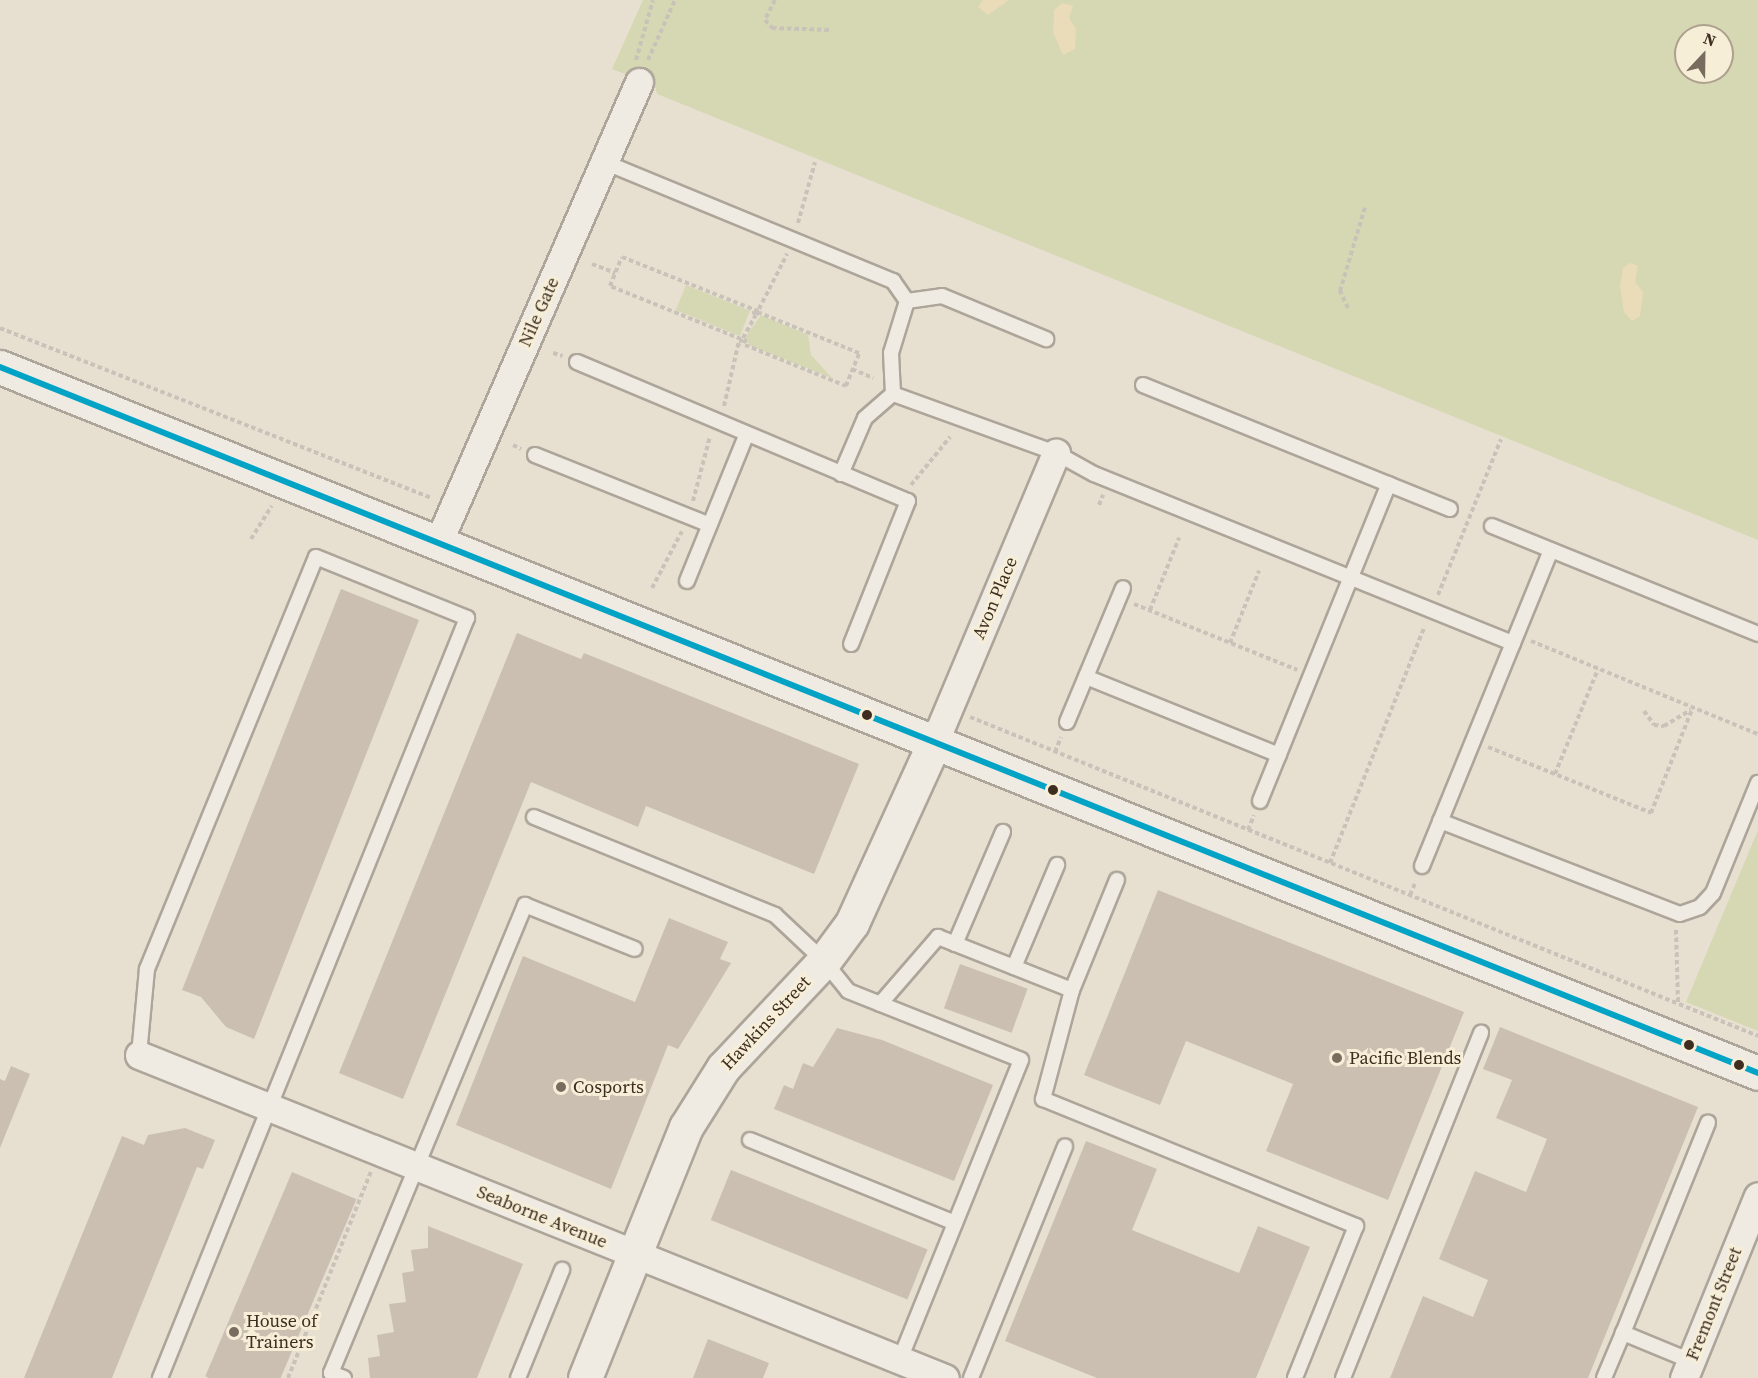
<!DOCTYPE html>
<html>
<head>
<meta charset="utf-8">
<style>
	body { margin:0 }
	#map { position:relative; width:1758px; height:1378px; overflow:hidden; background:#e7e0d1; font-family:"Source Serif 4",serif }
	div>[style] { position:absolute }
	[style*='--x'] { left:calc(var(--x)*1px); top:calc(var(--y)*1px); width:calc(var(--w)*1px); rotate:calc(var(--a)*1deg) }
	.green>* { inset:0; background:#d6d7b3; transform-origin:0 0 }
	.sand>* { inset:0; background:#eadcb9 }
	.building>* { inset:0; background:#cbbfb2; transform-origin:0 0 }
	.path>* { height:4px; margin-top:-2px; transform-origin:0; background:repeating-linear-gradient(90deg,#c8c2b9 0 4.5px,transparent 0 7.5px) }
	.roads { filter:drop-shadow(2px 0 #ada599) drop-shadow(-2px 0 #ada599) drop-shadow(0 2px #ada599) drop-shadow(0 -2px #ada599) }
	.lane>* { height:14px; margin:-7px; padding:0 7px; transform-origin:7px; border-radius:7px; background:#efebe3 }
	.street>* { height:27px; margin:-13.5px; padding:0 13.5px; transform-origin:13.5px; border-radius:13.5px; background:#efebe3 }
	.secondary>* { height:33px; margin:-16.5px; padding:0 16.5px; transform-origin:16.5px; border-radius:16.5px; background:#efebe3 }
	.bus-1>* { height:6px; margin:-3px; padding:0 3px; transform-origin:3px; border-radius:3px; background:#03a3c5 }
	.dots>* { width:16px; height:16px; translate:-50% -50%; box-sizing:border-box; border:3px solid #f7eed8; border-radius:50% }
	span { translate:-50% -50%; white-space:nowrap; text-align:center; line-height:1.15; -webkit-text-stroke:6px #f7eed8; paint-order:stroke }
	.street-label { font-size:18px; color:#3d2e20 }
	.poi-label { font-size:18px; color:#3d2e20 }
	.left { translate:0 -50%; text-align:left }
	.north { position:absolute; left:1674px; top:24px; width:60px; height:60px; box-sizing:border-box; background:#f7eed8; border:2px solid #ada18e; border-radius:50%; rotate:22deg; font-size:16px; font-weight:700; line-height:24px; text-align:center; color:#3d2e20 }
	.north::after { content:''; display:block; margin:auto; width:21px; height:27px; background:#786c5e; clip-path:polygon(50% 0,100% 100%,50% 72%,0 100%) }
</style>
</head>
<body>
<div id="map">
	<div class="green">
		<div style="clip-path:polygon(evenodd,643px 0,1758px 0,1758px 540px,657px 94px,655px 86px,612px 69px,643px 0,1686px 36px,1722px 36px,1722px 72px,1686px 72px,1686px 36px)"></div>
		<div style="left:686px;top:285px;width:69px;height:27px;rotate:22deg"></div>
		<div style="clip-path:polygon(761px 315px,808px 335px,811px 355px,832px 378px,749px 345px,746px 336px)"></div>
		<div style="clip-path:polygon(1758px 830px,1758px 1031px,1686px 1002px)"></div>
	</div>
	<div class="sand">
		<div style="clip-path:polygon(983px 0,1009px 0,988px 15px,978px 7px)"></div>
		<div style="clip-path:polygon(1062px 3px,1073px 6px,1069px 18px,1076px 29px,1075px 49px,1063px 55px,1053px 32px,1054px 10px)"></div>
		<div style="clip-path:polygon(1630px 263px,1638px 266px,1635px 282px,1643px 292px,1640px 316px,1632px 321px,1624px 312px,1620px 286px,1623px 268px)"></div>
	</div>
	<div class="building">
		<div style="clip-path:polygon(341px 589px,419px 620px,254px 1039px,226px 1027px,201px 997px,182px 990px)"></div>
		<div style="clip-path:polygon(517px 633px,581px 659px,584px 653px,859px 764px,814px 874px,646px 806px,638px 827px,531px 782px,403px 1099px,339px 1073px)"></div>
		<div style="clip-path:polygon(1158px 890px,1464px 1012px,1388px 1200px,1266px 1151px,1293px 1084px,1186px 1041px,1160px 1105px,1084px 1075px)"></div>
		<div style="clip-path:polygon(669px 918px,728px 942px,720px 959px,731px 963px,678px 1049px,668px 1045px,611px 1189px,456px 1125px,523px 956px,635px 1002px)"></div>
		<div style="left:960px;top:964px;width:72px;height:47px;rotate:20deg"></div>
		<div style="clip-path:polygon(1500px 1027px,1698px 1107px,1588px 1378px,1390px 1378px,1423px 1296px,1473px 1317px,1488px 1280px,1439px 1259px,1475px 1171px,1526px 1192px,1547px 1139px,1496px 1118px,1512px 1080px,1483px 1069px)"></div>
		<div style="clip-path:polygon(837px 1028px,882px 1040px,993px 1085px,954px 1181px,774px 1109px,784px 1085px,793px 1089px,803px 1063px,813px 1067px)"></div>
		<div style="clip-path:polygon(11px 1066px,30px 1074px,0 1148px,0 1079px,5px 1081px)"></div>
		<div style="clip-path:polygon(185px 1128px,215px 1140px,203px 1169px,197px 1167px,112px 1378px,24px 1378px,122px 1136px,144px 1145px,148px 1135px)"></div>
		<div style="clip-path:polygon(1086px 1141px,1157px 1169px,1132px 1230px,1239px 1273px,1258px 1226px,1310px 1247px,1256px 1378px,1097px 1378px,1005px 1341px)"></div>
		<div style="left:731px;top:1170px;width:212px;height:54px;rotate:22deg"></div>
		<div style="left:292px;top:1172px;width:70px;height:222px;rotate:23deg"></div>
		<div style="clip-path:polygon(428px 1226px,523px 1264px,477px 1378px,370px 1378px,368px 1358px,380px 1356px,377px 1335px,394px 1332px,389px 1304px,406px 1302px,402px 1273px,414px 1271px,411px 1250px,428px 1248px)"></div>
		<div style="clip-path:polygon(708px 1339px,769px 1363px,763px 1378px,693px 1378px)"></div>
	</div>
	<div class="path">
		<div style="--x:775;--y:0;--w:22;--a:117"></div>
		<div style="--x:765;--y:20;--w:11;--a:49"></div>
		<div style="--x:772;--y:28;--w:59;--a:1.9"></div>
		<div style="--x:636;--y:60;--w:62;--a:-74.2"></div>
		<div style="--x:648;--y:60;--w:66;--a:-65.8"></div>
		<div style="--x:798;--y:223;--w:63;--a:-74.4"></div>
		<div style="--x:592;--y:264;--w:25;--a:21"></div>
		<div style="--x:1348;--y:308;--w:19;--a:-115"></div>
		<div style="--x:1340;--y:291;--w:88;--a:-73.4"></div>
		<div style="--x:759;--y:309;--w:62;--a:-63"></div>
		<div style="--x:0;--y:328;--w:462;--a:21.5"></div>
		<div style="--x:743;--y:338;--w:26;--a:-61"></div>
		<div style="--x:741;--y:339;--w:141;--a:-158"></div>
		<div style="--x:610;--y:286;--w:31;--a:-68"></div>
		<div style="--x:622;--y:257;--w:149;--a:21.7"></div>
		<div style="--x:760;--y:312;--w:6;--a:149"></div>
		<div style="--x:755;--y:315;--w:5;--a:-112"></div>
		<div style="--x:745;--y:345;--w:109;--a:22.1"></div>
		<div style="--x:846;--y:386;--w:35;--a:-68"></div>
		<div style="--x:859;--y:353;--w:107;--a:-158"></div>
		<div style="--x:553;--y:353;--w:10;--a:17"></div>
		<div style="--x:852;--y:369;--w:23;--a:23"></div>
		<div style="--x:724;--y:406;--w:67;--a:-77"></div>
		<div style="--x:739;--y:341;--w:8;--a:-7"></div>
		<div style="--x:747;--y:340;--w:8;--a:150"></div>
		<div style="--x:513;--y:445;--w:9;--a:27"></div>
		<div style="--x:911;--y:485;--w:62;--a:-50.9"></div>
		<div style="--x:693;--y:501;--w:67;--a:-75.3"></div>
		<div style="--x:1099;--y:505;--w:11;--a:-68"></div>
		<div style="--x:251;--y:539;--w:39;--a:-58"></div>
		<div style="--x:652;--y:588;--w:64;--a:-62.2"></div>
		<div style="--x:1438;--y:595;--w:168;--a:-68"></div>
		<div style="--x:1134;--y:604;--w:176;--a:22"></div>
		<div style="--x:1150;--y:610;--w:78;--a:-68.1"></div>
		<div style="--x:1531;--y:641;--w:245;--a:22.3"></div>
		<div style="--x:1230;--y:643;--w:78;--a:-68.1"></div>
		<div style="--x:1644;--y:711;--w:17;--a:54"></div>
		<div style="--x:1654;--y:725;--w:10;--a:6"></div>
		<div style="--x:1664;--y:726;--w:31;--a:-31"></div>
		<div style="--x:970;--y:717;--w:850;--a:22.04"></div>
		<div style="--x:1488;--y:747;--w:176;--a:22"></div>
		<div style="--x:1651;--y:813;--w:114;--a:-68.4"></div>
		<div style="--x:1055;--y:752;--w:16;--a:-68"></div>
		<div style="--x:1555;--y:774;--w:113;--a:-67.7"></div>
		<div style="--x:1248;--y:830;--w:16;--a:-68"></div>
		<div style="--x:1330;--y:863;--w:255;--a:-68.2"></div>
		<div style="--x:1410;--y:895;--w:15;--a:-67"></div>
		<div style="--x:1676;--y:930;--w:73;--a:88.4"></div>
		<div style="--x:288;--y:1378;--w:222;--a:-68.1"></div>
	</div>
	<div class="roads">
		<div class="lane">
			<div style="--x:604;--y:162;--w:313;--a:22.4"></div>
			<div style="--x:893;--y:281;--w:24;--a:55"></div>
			<div style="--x:907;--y:301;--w:54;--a:107.1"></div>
			<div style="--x:891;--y:353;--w:41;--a:87.2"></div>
			<div style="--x:907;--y:301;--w:35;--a:-8"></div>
			<div style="--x:942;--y:296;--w:113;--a:22.5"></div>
			<div style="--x:577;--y:362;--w:359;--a:22.8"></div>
			<div style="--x:908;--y:501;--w:154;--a:111.7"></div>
			<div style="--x:1143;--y:385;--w:331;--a:22"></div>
			<div style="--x:893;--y:394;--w:173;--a:19.9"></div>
			<div style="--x:1056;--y:453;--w:43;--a:28.9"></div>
			<div style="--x:1094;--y:474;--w:452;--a:22"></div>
			<div style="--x:535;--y:455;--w:188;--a:21.8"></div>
			<div style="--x:841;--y:474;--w:61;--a:-66.8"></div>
			<div style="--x:865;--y:418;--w:37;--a:-41"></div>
			<div style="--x:1492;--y:526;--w:287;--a:22.1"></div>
			<div style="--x:687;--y:581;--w:157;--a:-67.9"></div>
			<div style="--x:1086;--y:677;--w:208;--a:22"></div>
			<div style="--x:1067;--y:722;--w:145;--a:-67.3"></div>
			<div style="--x:1260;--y:801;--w:342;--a:-67.9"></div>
			<div style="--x:534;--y:817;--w:260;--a:22.1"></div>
			<div style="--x:775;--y:915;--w:67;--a:43.2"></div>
			<div style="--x:824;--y:961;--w:38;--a:51"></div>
			<div style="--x:848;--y:991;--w:186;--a:21.7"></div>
			<div style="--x:1021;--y:1060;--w:323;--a:112"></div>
			<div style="--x:1440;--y:821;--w:257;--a:21.2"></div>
			<div style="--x:1680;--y:914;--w:21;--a:-19"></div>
			<div style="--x:1700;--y:907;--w:19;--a:-47"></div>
			<div style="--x:1713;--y:893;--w:119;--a:-67.8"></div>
			<div style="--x:1422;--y:866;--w:341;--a:-67.8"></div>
			<div style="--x:955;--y:944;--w:122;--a:-66.8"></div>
			<div style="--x:1014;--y:967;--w:111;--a:-67.1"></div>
			<div style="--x:1072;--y:990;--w:113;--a:104.9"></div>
			<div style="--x:1043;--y:1099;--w:338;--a:22.1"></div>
			<div style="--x:1356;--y:1226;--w:164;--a:111.9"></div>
			<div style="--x:880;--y:1004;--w:89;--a:-49.1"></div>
			<div style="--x:938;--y:937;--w:144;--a:21.6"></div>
			<div style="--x:1072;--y:990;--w:119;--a:-67.8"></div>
			<div style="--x:139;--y:1055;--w:86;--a:-84.7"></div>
			<div style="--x:147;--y:969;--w:445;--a:-67.7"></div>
			<div style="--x:316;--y:557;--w:163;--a:22"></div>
			<div style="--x:467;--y:618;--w:820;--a:112"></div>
			<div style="--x:750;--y:1140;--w:221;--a:22"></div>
			<div style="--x:1691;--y:1361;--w:74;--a:-157.6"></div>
			<div style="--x:1623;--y:1333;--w:227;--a:-68"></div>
			<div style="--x:344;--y:1378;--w:14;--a:-159"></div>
			<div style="--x:331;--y:1373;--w:507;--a:-67.48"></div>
			<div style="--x:525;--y:905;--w:118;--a:21.8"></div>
			<div style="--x:518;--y:1378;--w:117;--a:-67.8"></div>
			<div style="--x:971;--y:1378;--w:250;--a:-67.9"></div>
			<div style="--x:1343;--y:1378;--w:372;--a:-68.2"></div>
			<div style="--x:1604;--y:1378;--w:49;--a:-67.1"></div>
		</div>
		<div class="street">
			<div style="--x:438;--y:543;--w:503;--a:-66.44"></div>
			<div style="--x:934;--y:743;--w:315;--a:-67.2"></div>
			<div style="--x:139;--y:1055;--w:868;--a:21.84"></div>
			<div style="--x:1684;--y:1378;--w:196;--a:-67.9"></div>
		</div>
		<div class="secondary">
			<div style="--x:0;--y:367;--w:1894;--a:21.88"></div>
			<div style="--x:585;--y:1378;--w:271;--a:-68.1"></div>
			<div style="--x:686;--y:1127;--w:70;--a:-57.9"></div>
			<div style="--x:723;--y:1068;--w:147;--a:-46.7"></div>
			<div style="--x:824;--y:961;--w:47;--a:-53.6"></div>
			<div style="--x:852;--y:923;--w:198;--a:-65.5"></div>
		</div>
	</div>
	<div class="bus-1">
		<div style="--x:0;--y:367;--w:1894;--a:21.88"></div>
	</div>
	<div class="dots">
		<div style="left:867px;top:715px;background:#3d2e20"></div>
		<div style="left:1053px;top:790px;background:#3d2e20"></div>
		<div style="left:1689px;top:1045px;background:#3d2e20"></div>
		<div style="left:1337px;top:1058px;background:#786c5e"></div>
		<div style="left:1739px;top:1065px;background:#3d2e20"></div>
		<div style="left:561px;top:1087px;background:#786c5e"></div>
		<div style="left:234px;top:1332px;background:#786c5e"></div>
	</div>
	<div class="street-label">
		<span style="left:539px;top:312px;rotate:-66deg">Nile Gate</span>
		<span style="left:995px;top:598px;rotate:-67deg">Avon Place</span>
		<span style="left:766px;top:1023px;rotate:-47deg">Hawkins Street</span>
		<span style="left:542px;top:1217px;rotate:22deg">Seaborne Avenue</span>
		<span style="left:1714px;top:1304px;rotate:-68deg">Fremont Street</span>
	</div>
	<div class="poi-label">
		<span class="left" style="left:1349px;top:1058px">Pacific Blends</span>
		<span class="left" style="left:573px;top:1087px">Cosports</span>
		<span class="left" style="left:246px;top:1332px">House of<br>Trainers</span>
	</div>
	<div class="north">N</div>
</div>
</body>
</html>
